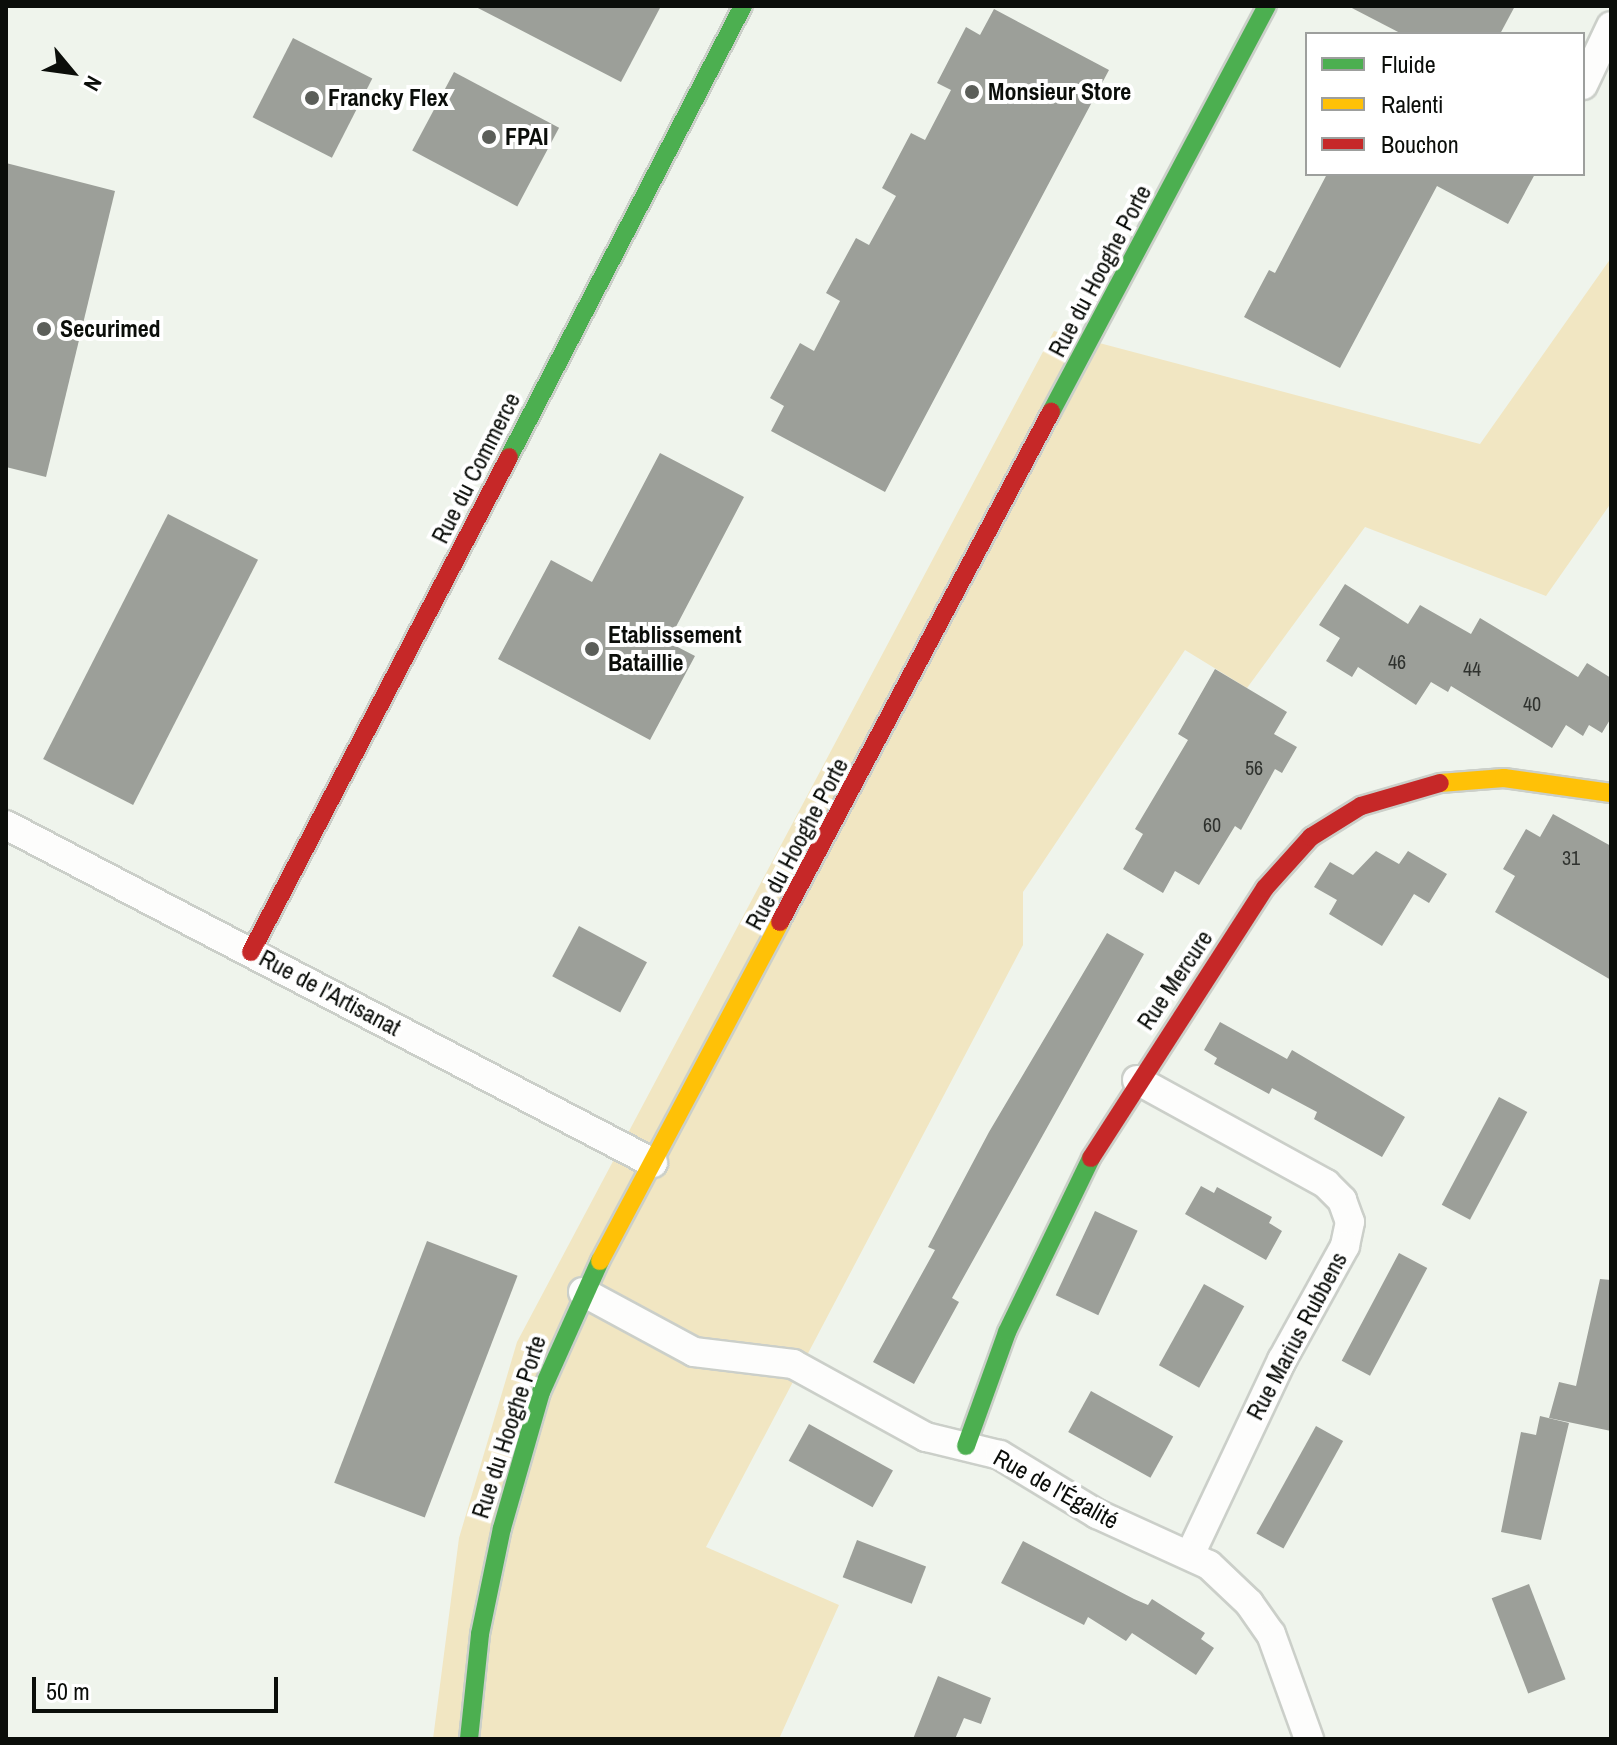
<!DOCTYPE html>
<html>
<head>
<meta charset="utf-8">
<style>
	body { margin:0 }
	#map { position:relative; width:1617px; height:1745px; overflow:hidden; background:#eff4ec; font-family:"Archivo Narrow",sans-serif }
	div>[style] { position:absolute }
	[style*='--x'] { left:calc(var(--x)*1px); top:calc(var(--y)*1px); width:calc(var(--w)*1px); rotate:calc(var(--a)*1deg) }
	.green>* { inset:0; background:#f1e6c2 }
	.building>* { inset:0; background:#9c9f99; transform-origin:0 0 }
	.roads { filter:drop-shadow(2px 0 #cbcfc9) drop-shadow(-2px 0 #cbcfc9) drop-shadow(0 2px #cbcfc9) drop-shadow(0 -2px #cbcfc9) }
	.street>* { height:28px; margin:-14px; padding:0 14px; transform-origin:14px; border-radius:14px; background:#fdfdfc }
	.fast>* { height:18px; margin:-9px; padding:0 9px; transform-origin:9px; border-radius:9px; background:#4caf50 }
	.slow>* { height:18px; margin:-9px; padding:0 9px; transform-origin:9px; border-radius:9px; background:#ffc107 }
	.jam>* { height:18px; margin:-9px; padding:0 9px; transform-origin:9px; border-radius:9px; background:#c62828 }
	.dots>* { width:22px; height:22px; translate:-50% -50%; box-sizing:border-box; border:4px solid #fff; border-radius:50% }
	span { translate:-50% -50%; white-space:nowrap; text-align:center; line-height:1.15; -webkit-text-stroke:8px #fff; paint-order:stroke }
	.number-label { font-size:20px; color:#2f322e }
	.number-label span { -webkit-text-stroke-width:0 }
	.poi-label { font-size:24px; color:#0b0e0a; font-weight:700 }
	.left { translate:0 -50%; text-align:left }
	.street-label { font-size:24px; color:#0b0e0a }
	.frame { position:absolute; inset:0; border:8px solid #0b0e0a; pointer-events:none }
	.legend { position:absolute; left:1305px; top:32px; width:280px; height:144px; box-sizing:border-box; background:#fff; border:2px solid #9d9f9d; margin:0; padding:10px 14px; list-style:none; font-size:24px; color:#0b0e0a }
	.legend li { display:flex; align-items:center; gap:16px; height:40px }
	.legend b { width:40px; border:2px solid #9d9f9d }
	.north { position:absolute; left:32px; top:32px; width:80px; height:80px; -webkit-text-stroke:6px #fff; paint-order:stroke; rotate:119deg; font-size:22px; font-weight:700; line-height:32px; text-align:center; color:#0b0e0a }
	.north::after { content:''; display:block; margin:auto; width:28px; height:36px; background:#0b0e0a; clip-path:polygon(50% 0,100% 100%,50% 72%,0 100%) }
	.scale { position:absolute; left:32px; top:1677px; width:246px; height:36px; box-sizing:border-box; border:4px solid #0b0e0a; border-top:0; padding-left:10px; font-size:24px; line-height:28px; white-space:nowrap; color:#0b0e0a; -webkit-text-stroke:6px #fff; paint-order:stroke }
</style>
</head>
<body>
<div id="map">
	<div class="green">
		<div style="clip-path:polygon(1611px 258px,1611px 503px,1546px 596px,1365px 527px,1247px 688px,1185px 650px,1023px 892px,1023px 945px,706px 1547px,839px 1605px,779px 1739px,433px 1739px,459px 1538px,517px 1342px,1054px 331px,1480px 444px)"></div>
	</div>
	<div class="building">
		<div style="clip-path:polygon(474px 6px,661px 6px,621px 82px)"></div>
		<div style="clip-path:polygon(1348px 6px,1515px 6px,1500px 34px,1402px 34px)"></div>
		<div style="clip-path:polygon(994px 9px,1109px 70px,885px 492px,771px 431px,784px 406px,770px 398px,800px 343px,814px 351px,840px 301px,826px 293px,856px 238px,869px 245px,896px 196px,882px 188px,911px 133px,925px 140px,951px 90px,937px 83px,966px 27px,980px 35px)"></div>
		<div style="left:293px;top:38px;width:89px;height:89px;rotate:27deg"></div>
		<div style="left:454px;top:72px;width:119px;height:89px;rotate:28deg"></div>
		<div style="clip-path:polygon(6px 163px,115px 191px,46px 477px,6px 467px)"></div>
		<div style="clip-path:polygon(1327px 174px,1535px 174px,1508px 224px,1437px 186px,1340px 368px,1244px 317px,1269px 270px,1275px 273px)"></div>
		<div style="clip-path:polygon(660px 453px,744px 497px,668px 642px,695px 656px,650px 740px,498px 659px,551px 560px,592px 582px)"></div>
		<div style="left:168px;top:514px;width:101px;height:275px;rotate:27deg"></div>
		<div style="clip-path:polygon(1345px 584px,1408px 624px,1420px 605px,1471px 634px,1480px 618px,1578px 677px,1587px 663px,1611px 678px,1611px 718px,1602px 733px,1589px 725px,1583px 736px,1566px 725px,1552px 748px,1451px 686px,1448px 692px,1431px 682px,1416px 705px,1358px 667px,1352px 677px,1326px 661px,1340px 638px,1319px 625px)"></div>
		<div style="clip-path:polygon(1215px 669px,1287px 712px,1274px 734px,1297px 747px,1282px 773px,1275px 769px,1241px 830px,1235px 826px,1199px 885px,1175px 871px,1163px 893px,1123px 869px,1143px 834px,1135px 829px,1188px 740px,1178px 734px)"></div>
		<div style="clip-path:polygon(1553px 814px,1611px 846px,1611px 980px,1495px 912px,1515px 876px,1503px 869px,1526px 829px,1540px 837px)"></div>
		<div style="clip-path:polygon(1376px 851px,1399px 864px,1408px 851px,1447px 874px,1429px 903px,1414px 894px,1382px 946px,1329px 914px,1337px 900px,1314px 887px,1330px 862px,1353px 875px)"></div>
		<div style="left:579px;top:926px;width:77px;height:57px;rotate:28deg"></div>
		<div style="clip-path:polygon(1107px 933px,1144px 954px,952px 1298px,959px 1302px,914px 1384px,873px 1362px,935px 1250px,928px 1247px,989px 1132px)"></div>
		<div style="clip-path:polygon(1220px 1022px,1287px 1059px,1292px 1050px,1405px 1117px,1382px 1157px,1314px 1119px,1317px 1112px,1272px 1088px,1269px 1094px,1214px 1064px,1217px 1058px,1204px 1050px)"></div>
		<div style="left:1499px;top:1097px;width:32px;height:122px;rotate:28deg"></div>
		<div style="clip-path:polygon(1201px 1186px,1214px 1193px,1217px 1187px,1272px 1217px,1269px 1223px,1282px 1231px,1266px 1260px,1185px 1214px)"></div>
		<div style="left:1095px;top:1211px;width:47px;height:93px;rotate:25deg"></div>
		<div style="left:427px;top:1241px;width:97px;height:259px;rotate:21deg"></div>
		<div style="left:1399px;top:1253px;width:32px;height:122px;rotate:28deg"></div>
		<div style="clip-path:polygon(1600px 1279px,1611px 1280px,1611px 1431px,1549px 1418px,1559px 1382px,1576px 1386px)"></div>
		<div style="left:1204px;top:1284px;width:46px;height:93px;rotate:29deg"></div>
		<div style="left:1091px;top:1391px;width:94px;height:47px;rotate:29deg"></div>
		<div style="clip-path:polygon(1540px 1416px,1569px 1423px,1541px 1540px,1501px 1532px,1521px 1432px,1536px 1435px)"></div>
		<div style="left:809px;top:1424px;width:96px;height:42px;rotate:29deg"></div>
		<div style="left:1316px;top:1426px;width:31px;height:123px;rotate:29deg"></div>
		<div style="left:857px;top:1540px;width:74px;height:40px;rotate:21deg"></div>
		<div style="clip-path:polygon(1023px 1541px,1134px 1599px,1148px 1605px,1152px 1599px,1205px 1633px,1201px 1639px,1214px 1648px,1196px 1675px,1132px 1633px,1126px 1641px,1088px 1617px,1084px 1625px,1001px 1583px)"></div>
		<div style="left:1529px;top:1584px;width:102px;height:40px;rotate:69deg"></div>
		<div style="clip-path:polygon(938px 1676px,991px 1698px,981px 1724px,964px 1718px,955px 1739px,913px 1739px)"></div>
	</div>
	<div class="roads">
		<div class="street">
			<div style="--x:1583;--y:85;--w:65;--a:-64.6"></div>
			<div style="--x:6;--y:825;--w:730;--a:27.58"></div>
			<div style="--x:1137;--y:1080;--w:216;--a:28.8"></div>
			<div style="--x:1326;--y:1184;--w:23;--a:45"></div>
			<div style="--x:1342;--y:1200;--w:23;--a:70"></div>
			<div style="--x:1350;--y:1222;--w:25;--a:102"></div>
			<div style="--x:1345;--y:1246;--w:130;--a:118.9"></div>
			<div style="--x:1282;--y:1360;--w:216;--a:115.3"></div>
			<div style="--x:583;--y:1292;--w:126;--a:28.4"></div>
			<div style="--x:694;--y:1352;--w:100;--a:6.9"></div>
			<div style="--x:793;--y:1364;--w:152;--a:28.8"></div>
			<div style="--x:926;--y:1437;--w:76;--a:13.7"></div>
			<div style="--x:1000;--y:1455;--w:114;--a:31.3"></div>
			<div style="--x:1097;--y:1514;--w:123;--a:24.5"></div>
			<div style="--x:1209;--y:1565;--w:55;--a:43.5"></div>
			<div style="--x:1249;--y:1603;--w:38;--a:55"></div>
			<div style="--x:1271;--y:1634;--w:112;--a:70.1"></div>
		</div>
		<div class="fast">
			<div style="--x:1051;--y:412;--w:460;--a:-62"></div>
			<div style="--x:509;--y:457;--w:508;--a:-62.58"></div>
			<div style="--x:966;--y:1446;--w:121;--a:-70.2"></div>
			<div style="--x:1007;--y:1332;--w:193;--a:-64.2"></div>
			<div style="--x:469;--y:1739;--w:106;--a:-84"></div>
			<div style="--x:480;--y:1634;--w:108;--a:-78.3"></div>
			<div style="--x:502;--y:1528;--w:141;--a:-74"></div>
			<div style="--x:541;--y:1392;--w:144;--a:-65.8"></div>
		</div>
		<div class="slow">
			<div style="--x:1440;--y:783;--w:64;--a:-4.5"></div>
			<div style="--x:1504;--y:778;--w:108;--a:8"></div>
			<div style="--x:600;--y:1261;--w:384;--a:-62"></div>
		</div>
		<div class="jam">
			<div style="--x:780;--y:922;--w:578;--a:-62.02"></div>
			<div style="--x:251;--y:952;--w:558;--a:-62.47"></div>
			<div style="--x:1091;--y:1158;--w:321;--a:-57.2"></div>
			<div style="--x:1265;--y:888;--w:69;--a:-48"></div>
			<div style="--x:1311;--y:837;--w:59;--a:-31.8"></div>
			<div style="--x:1361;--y:806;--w:82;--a:-16.2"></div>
		</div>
	</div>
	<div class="dots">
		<div style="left:972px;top:92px;background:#5b5e59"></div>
		<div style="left:312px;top:98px;background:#5b5e59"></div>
		<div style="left:489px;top:137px;background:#5b5e59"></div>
		<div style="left:44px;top:329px;background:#5b5e59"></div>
		<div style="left:592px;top:649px;background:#5b5e59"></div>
	</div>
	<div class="number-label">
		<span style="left:1397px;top:661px">46</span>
		<span style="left:1472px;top:668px">44</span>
		<span style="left:1532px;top:703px">40</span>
		<span style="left:1254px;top:767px">56</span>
		<span style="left:1212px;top:824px">60</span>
		<span style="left:1571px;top:857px">31</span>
	</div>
	<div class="poi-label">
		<span class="left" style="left:988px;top:92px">Monsieur Store</span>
		<span class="left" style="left:328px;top:98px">Francky Flex</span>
		<span class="left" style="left:505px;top:137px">FPAI</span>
		<span class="left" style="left:60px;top:329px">Securimed</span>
		<span class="left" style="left:608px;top:649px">Etablissement<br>Bataillie</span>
	</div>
	<div class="street-label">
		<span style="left:1100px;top:271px;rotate:-62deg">Rue du Hooghe Porte</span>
		<span style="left:476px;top:468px;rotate:-63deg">Rue du Commerce</span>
		<span style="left:797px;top:844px;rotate:-62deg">Rue du Hooghe Porte</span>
		<span style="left:1175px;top:980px;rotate:-56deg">Rue Mercure</span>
		<span style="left:330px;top:993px;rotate:28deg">Rue de l'Artisanat</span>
		<span style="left:1297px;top:1336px;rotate:-62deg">Rue Marius Rubbens</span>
		<span style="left:509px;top:1427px;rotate:-72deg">Rue du Hooghe Porte</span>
		<span style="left:1056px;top:1489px;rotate:29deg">Rue de l'Égalité</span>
	</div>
	<div class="frame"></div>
	<ul class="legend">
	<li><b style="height:10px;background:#4caf50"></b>Fluide</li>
	<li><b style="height:10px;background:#ffc107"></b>Ralenti</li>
	<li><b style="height:10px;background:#c62828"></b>Bouchon</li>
	</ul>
	<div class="north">N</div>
	<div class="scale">50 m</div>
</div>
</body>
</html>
